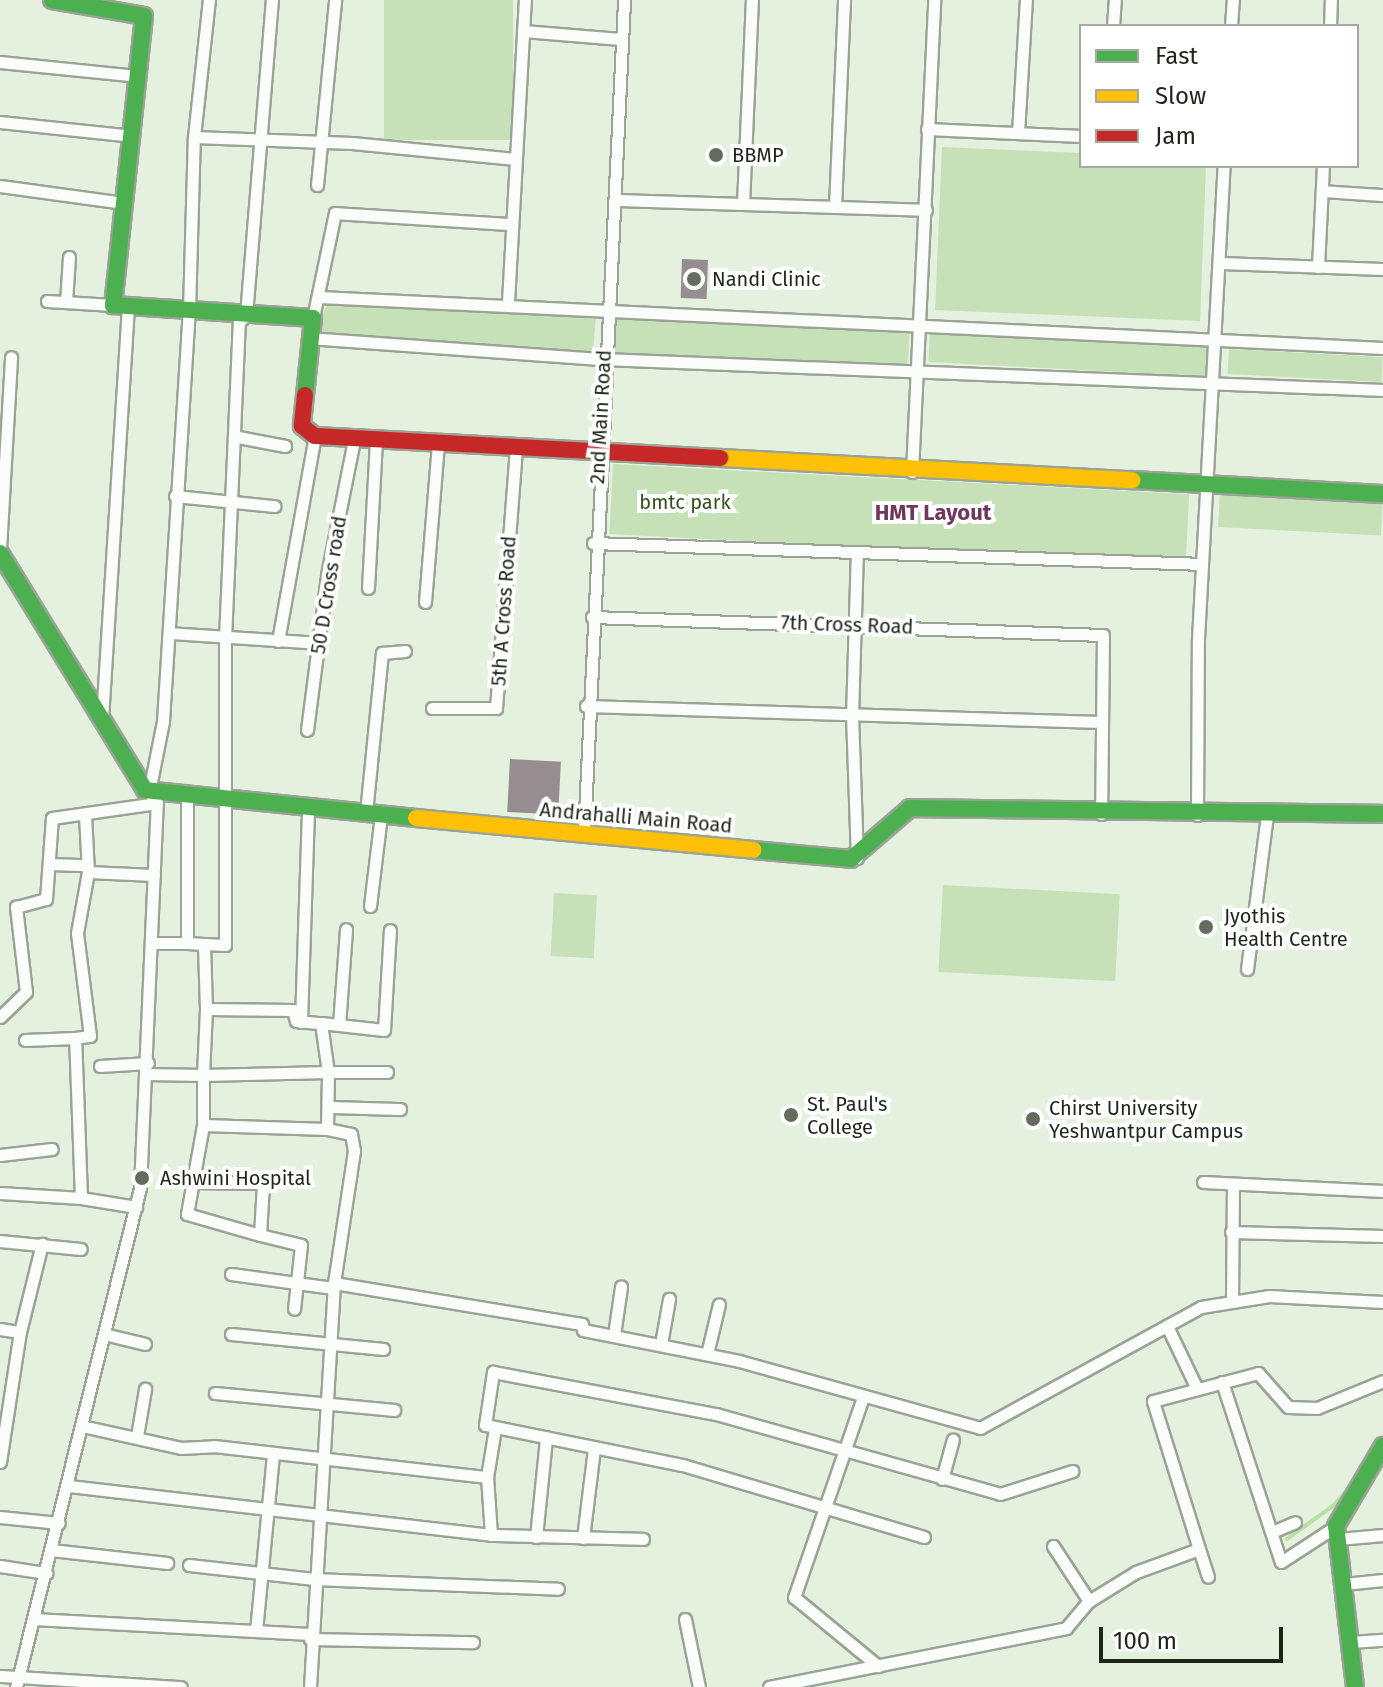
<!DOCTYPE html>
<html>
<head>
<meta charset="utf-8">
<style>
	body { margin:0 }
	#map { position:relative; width:1383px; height:1687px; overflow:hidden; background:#e5f1df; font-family:"Fira Sans",sans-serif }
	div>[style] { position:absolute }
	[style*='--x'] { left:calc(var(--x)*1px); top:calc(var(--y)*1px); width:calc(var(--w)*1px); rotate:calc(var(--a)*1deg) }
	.green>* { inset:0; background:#c6e0b8; transform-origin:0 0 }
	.stream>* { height:4px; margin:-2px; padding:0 2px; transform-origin:2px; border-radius:2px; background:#b8e0a1 }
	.building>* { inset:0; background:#968d90; transform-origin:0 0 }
	.roads { filter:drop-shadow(2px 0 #9ba396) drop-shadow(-2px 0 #9ba396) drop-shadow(0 2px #9ba396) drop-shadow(0 -2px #9ba396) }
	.street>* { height:11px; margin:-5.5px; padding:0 5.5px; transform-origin:5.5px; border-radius:5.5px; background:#fbfdfa }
	.fast>* { height:16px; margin:-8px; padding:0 8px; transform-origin:8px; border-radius:8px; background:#4caf50 }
	.slow>* { height:16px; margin:-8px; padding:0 8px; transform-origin:8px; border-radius:8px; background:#ffc107 }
	.jam>* { height:16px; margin:-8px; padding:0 8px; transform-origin:8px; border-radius:8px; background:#c62828 }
	.dots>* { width:22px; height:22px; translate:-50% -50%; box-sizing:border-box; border:4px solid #fff; border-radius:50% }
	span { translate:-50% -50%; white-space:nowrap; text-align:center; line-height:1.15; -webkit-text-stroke:8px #fff; paint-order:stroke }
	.poi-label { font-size:20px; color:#1d2519 }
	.left { translate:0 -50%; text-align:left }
	.street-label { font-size:20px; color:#1d2519 }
	.park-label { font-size:20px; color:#32531b }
	.neighbourhood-label { font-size:22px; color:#71365e; font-weight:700 }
	.legend { position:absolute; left:1079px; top:24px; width:280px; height:144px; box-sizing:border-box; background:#fff; border:2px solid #a5a8a3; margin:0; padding:10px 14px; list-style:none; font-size:24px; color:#1d2519 }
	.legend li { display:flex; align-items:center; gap:16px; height:40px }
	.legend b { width:40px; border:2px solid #a5a8a3 }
	.scale { position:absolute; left:1099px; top:1627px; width:184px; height:36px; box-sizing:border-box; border:4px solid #1d2519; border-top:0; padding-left:10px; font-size:24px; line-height:28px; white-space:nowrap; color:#1d2519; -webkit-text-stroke:6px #fff; paint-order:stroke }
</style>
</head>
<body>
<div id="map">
	<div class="green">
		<div style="left:384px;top:0;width:129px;height:140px"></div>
		<div style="clip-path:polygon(942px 147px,1081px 153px,1081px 166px,1206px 166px,1200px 321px,935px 310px)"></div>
		<div style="clip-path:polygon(327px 304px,596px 314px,593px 353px,315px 334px)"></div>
		<div style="left:616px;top:314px;width:294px;height:39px;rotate:3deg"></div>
		<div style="left:930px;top:332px;width:277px;height:30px;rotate:3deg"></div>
		<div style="left:1229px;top:349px;width:154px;height:25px;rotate:3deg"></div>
		<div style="left:613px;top:464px;width:577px;height:70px;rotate:3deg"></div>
		<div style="left:1220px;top:490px;width:163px;height:37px;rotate:3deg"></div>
		<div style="left:943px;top:885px;width:177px;height:87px;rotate:3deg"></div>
		<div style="left:554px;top:893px;width:43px;height:63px;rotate:3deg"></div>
	</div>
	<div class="stream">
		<div style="--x:1287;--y:1539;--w:57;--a:-35.7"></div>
		<div style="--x:1333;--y:1506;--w:45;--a:-48.6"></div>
	</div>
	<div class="building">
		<div style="left:682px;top:259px;width:26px;height:39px;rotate:2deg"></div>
		<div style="left:510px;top:759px;width:51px;height:53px;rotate:3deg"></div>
	</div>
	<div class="roads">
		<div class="street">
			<div style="--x:1113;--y:26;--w:26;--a:-86"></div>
			<div style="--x:1231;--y:26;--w:26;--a:-86"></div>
			<div style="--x:1330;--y:26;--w:26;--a:-88"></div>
			<div style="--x:523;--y:31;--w:98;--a:4.7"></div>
			<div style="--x:0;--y:62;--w:140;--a:5.8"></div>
			<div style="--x:0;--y:122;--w:134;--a:6"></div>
			<div style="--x:927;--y:129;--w:154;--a:2.6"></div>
			<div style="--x:1018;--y:133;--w:133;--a:-86.6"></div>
			<div style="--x:194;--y:137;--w:158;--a:2.2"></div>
			<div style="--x:352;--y:143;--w:164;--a:5.6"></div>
			<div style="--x:317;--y:185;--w:186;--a:-84.4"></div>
			<div style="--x:0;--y:186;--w:125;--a:7.8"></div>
			<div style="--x:1322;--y:191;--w:61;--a:3.8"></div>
			<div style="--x:615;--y:200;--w:311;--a:1.8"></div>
			<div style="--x:743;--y:204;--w:204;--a:-87.5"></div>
			<div style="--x:835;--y:207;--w:207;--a:-87.5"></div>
			<div style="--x:1220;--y:263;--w:163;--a:2.1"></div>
			<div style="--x:1318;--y:267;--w:101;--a:-87.2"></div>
			<div style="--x:319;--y:297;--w:1065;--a:2.74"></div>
			<div style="--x:47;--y:301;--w:66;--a:3.5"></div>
			<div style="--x:66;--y:302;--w:45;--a:-86.2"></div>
			<div style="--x:508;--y:302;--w:302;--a:-86.8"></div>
			<div style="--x:313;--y:318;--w:107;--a:-78.2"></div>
			<div style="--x:335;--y:213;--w:176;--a:3.6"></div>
			<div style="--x:308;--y:338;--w:296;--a:4.1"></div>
			<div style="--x:603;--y:359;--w:781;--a:2.28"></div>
			<div style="--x:238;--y:437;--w:48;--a:10.8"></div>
			<div style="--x:912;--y:472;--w:473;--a:-87.3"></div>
			<div style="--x:175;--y:496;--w:100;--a:5.8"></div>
			<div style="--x:593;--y:543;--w:609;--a:1.97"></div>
			<div style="--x:0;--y:549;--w:192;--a:-86.7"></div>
			<div style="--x:368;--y:588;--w:147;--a:-86.9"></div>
			<div style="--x:425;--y:602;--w:158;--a:-85.3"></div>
			<div style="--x:592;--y:617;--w:511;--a:2.02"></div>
			<div style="--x:1103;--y:635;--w:179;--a:90.6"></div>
			<div style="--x:169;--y:633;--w:150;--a:3.8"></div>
			<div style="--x:278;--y:641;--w:208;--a:-79.8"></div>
			<div style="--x:586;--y:706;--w:515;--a:1.78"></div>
			<div style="--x:432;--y:708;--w:64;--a:0"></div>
			<div style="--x:496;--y:708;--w:259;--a:-85.6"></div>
			<div style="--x:102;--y:719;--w:414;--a:-86.4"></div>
			<div style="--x:307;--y:730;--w:156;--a:-82.6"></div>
			<div style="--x:327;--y:575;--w:138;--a:-78.7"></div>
			<div style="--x:187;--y:797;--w:146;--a:90"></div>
			<div style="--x:187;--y:943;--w:17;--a:3"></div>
			<div style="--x:366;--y:813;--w:161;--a:-84.3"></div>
			<div style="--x:382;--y:653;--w:23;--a:-5"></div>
			<div style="--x:1197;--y:815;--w:176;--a:-89.7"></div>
			<div style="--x:1198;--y:639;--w:474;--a:-86.9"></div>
			<div style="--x:584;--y:834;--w:835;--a:-87.25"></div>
			<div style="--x:857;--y:858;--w:141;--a:-92"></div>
			<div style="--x:852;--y:717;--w:164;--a:-88.3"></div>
			<div style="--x:49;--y:864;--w:38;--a:2"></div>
			<div style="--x:88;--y:872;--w:66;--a:2.6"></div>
			<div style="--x:370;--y:906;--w:92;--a:-83.1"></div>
			<div style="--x:152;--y:943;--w:35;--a:0"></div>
			<div style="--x:1247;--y:969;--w:155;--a:-82.6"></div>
			<div style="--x:206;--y:1009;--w:87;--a:0.7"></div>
			<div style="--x:293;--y:1010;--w:11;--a:75"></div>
			<div style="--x:296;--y:1021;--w:25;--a:5"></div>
			<div style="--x:321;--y:1023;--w:49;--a:81.9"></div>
			<div style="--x:328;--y:1072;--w:59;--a:0"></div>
			<div style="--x:0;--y:1017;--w:36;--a:-44"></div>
			<div style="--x:26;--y:992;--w:86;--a:-96.7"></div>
			<div style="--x:16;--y:907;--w:31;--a:-15"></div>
			<div style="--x:46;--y:899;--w:81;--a:-85.8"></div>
			<div style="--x:52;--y:818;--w:106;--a:-8.1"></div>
			<div style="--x:301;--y:1022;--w:214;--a:-88.1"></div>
			<div style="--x:321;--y:1023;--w:63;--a:6.3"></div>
			<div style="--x:384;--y:1030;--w:100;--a:-86.6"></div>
			<div style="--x:339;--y:1025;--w:96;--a:-85.8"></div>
			<div style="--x:25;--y:1040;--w:50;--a:-2.3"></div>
			<div style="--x:100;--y:1066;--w:48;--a:-3.6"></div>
			<div style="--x:147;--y:1074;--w:56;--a:1"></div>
			<div style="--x:203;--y:1075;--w:125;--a:-1.4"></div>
			<div style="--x:328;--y:1072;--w:57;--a:91"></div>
			<div style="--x:327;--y:1129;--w:124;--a:-178.2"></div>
			<div style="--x:203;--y:1125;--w:50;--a:-90"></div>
			<div style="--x:203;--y:1075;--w:66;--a:-87.4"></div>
			<div style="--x:206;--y:1009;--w:65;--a:-91.8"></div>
			<div style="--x:204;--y:944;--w:21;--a:3"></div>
			<div style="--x:225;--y:945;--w:306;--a:-90"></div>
			<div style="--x:225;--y:639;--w:317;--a:-87.5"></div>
			<div style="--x:239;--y:322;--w:10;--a:-45"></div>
			<div style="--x:246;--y:315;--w:316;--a:-85.3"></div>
			<div style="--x:329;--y:1107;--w:71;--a:1.6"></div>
			<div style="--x:0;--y:1155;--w:52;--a:-6.6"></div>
			<div style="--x:193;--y:1182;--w:70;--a:0.8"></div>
			<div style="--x:263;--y:1183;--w:52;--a:93.3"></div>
			<div style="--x:260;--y:1235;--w:76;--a:-164"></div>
			<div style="--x:187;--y:1214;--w:90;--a:-79.8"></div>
			<div style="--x:1203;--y:1182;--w:180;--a:2.9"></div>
			<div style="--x:0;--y:1193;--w:81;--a:3.5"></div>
			<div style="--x:81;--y:1198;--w:160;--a:-92.1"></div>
			<div style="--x:75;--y:1038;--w:15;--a:-8"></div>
			<div style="--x:90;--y:1036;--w:104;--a:-97.2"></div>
			<div style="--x:77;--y:933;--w:62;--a:-79.8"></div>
			<div style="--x:88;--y:872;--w:57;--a:-93"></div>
			<div style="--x:81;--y:1198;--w:56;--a:9.3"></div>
			<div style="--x:1231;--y:1232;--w:152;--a:1.5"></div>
			<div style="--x:260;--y:1235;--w:42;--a:13.7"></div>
			<div style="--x:301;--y:1245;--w:64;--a:96.2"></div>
			<div style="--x:0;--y:1241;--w:81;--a:5.6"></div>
			<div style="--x:231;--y:1274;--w:103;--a:7.8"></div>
			<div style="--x:334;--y:1283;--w:251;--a:9.4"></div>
			<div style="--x:582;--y:1324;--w:6;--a:81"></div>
			<div style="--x:583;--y:1330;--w:159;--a:11.2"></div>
			<div style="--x:739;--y:1361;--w:250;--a:15.5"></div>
			<div style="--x:980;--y:1428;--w:252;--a:-28.7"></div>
			<div style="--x:1201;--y:1307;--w:69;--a:-9.2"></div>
			<div style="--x:1269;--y:1296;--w:114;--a:3"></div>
			<div style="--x:1232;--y:1300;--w:116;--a:-89.5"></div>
			<div style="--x:1167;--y:1326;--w:70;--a:64.5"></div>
			<div style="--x:0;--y:1329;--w:20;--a:9"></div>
			<div style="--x:104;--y:1334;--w:42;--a:13.7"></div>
			<div style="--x:231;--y:1334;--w:153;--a:5.6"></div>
			<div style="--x:614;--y:1335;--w:49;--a:-81.7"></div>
			<div style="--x:661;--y:1344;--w:46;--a:-79.9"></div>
			<div style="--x:707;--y:1354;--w:51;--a:-76.5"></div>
			<div style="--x:1222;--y:1382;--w:189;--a:71.9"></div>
			<div style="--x:1281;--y:1562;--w:66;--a:-33.2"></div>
			<div style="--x:215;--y:1393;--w:180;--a:5.4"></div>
			<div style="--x:863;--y:1397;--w:212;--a:109"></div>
			<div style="--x:794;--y:1597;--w:109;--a:39.4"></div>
			<div style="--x:82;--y:1426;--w:101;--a:12.5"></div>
			<div style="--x:181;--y:1448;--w:33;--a:-3"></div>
			<div style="--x:214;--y:1446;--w:275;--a:6.5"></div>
			<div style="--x:487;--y:1477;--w:50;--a:-80.7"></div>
			<div style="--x:137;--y:1436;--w:48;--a:-80.3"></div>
			<div style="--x:0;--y:1462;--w:132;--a:-81.3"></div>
			<div style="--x:20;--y:1332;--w:91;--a:-76"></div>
			<div style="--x:942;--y:1479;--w:41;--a:-74.6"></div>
			<div style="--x:69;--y:1486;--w:425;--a:6.6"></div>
			<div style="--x:491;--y:1535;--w:58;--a:-93.9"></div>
			<div style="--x:0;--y:1517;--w:59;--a:5.8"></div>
			<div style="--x:1272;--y:1532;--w:25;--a:-23"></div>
			<div style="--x:491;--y:1535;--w:152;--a:1.5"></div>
			<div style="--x:536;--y:1537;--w:100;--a:-84.2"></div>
			<div style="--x:924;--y:1537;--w:252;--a:-163.4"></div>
			<div style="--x:682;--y:1465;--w:201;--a:-168.5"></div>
			<div style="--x:485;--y:1425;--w:54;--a:-81.4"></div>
			<div style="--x:493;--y:1372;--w:227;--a:10.7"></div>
			<div style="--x:716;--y:1414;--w:295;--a:15.7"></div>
			<div style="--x:1000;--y:1494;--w:76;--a:-17.7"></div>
			<div style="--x:583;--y:1538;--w:91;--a:-83"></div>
			<div style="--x:1338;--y:1539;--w:45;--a:-5.1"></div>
			<div style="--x:1053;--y:1546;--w:66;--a:56.8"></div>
			<div style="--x:1199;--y:1549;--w:29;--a:72"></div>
			<div style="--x:51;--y:1550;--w:117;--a:6.4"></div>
			<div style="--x:189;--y:1565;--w:126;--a:6.4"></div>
			<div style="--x:314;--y:1579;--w:244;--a:2.3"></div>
			<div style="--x:0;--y:1566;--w:47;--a:8.7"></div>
			<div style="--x:1344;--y:1584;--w:39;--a:-6"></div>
			<div style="--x:34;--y:1619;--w:276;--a:3.1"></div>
			<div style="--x:685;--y:1619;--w:69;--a:78.4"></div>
			<div style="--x:256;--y:1631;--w:176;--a:-84.5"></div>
			<div style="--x:310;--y:1639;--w:163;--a:1.1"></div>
			<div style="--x:1351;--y:1642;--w:32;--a:-4"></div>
			<div style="--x:0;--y:1676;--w:181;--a:3.5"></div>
			<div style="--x:16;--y:1687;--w:514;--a:-76.04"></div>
			<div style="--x:140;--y:1188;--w:385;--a:-87.5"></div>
			<div style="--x:157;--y:803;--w:14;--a:-126"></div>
			<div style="--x:149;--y:792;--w:72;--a:-78.8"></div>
			<div style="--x:163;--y:721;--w:411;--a:-86.4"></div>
			<div style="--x:189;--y:311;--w:174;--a:-88.4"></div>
			<div style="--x:194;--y:137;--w:138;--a:-83.8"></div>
			<div style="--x:310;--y:1687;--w:405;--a:-86.6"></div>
			<div style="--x:334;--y:1283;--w:134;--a:-81.4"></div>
			<div style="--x:354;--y:1151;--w:17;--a:-100"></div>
			<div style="--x:351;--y:1134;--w:25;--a:-168"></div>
			<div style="--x:769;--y:1687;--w:303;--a:-11.2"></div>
			<div style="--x:1066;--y:1628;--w:35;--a:-50"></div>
			<div style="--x:1089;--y:1601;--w:55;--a:-31.7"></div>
			<div style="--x:1136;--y:1572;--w:67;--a:-20.1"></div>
			<div style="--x:1199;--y:1549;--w:155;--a:-107.3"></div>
			<div style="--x:1153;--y:1401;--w:109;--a:-14.9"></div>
			<div style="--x:1258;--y:1373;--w:45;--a:48.6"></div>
			<div style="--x:1288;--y:1407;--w:29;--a:2"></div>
			<div style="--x:1317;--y:1408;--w:71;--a:-22.2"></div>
		</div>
		<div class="fast">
			<div style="--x:52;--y:0;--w:93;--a:9.9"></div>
			<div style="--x:144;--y:16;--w:291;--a:96.1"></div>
			<div style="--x:113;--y:305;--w:200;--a:3.7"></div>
			<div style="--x:313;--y:318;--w:77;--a:95.9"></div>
			<div style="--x:1132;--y:480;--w:251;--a:3.2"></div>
			<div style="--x:0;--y:553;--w:278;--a:58.5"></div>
			<div style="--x:145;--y:790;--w:272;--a:5.9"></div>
			<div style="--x:753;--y:850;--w:98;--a:5.2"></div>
			<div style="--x:851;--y:859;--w:78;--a:-40.8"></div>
			<div style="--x:910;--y:808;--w:473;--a:0.7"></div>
			<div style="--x:1355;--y:1687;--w:162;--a:-96.7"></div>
			<div style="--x:1336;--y:1526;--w:93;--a:-59.6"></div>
		</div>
		<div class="slow">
			<div style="--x:720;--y:458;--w:413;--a:3.1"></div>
			<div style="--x:416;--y:818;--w:339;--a:5.4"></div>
		</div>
		<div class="jam">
			<div style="--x:305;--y:395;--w:31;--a:96"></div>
			<div style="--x:302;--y:426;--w:16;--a:38"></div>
			<div style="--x:315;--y:436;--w:406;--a:3.1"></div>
		</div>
	</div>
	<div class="dots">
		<div style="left:716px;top:155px;background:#636c5e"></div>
		<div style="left:694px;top:279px;background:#636c5e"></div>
		<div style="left:1206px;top:927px;background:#636c5e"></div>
		<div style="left:791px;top:1115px;background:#636c5e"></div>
		<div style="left:1033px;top:1119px;background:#636c5e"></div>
		<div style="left:142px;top:1178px;background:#636c5e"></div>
	</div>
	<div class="poi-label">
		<span class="left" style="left:732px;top:155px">BBMP</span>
		<span class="left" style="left:712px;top:279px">Nandi Clinic</span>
		<span class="left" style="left:1224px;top:928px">Jyothis<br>Health Centre</span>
		<span class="left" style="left:807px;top:1116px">St. Paul's<br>College</span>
		<span class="left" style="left:1049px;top:1120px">Chirst University<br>Yeshwantpur Campus</span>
		<span class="left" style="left:160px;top:1178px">Ashwini Hospital</span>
	</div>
	<div class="street-label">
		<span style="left:601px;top:417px;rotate:-87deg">2nd Main Road</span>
		<span style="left:329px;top:585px;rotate:-81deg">50 D Cross road</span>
		<span style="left:504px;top:611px;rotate:-86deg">5th A Cross Road</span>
		<span style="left:847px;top:625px;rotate:2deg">7th Cross Road</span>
		<span style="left:636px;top:818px;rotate:5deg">Andrahalli Main Road</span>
	</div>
	<div class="park-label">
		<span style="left:685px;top:502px">bmtc park</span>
	</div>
	<div class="neighbourhood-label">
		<span style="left:933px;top:513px">HMT Layout</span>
	</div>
	<ul class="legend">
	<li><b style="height:10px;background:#4caf50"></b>Fast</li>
	<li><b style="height:10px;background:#ffc107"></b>Slow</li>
	<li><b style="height:10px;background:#c62828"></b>Jam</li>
	</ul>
	<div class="scale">100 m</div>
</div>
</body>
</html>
